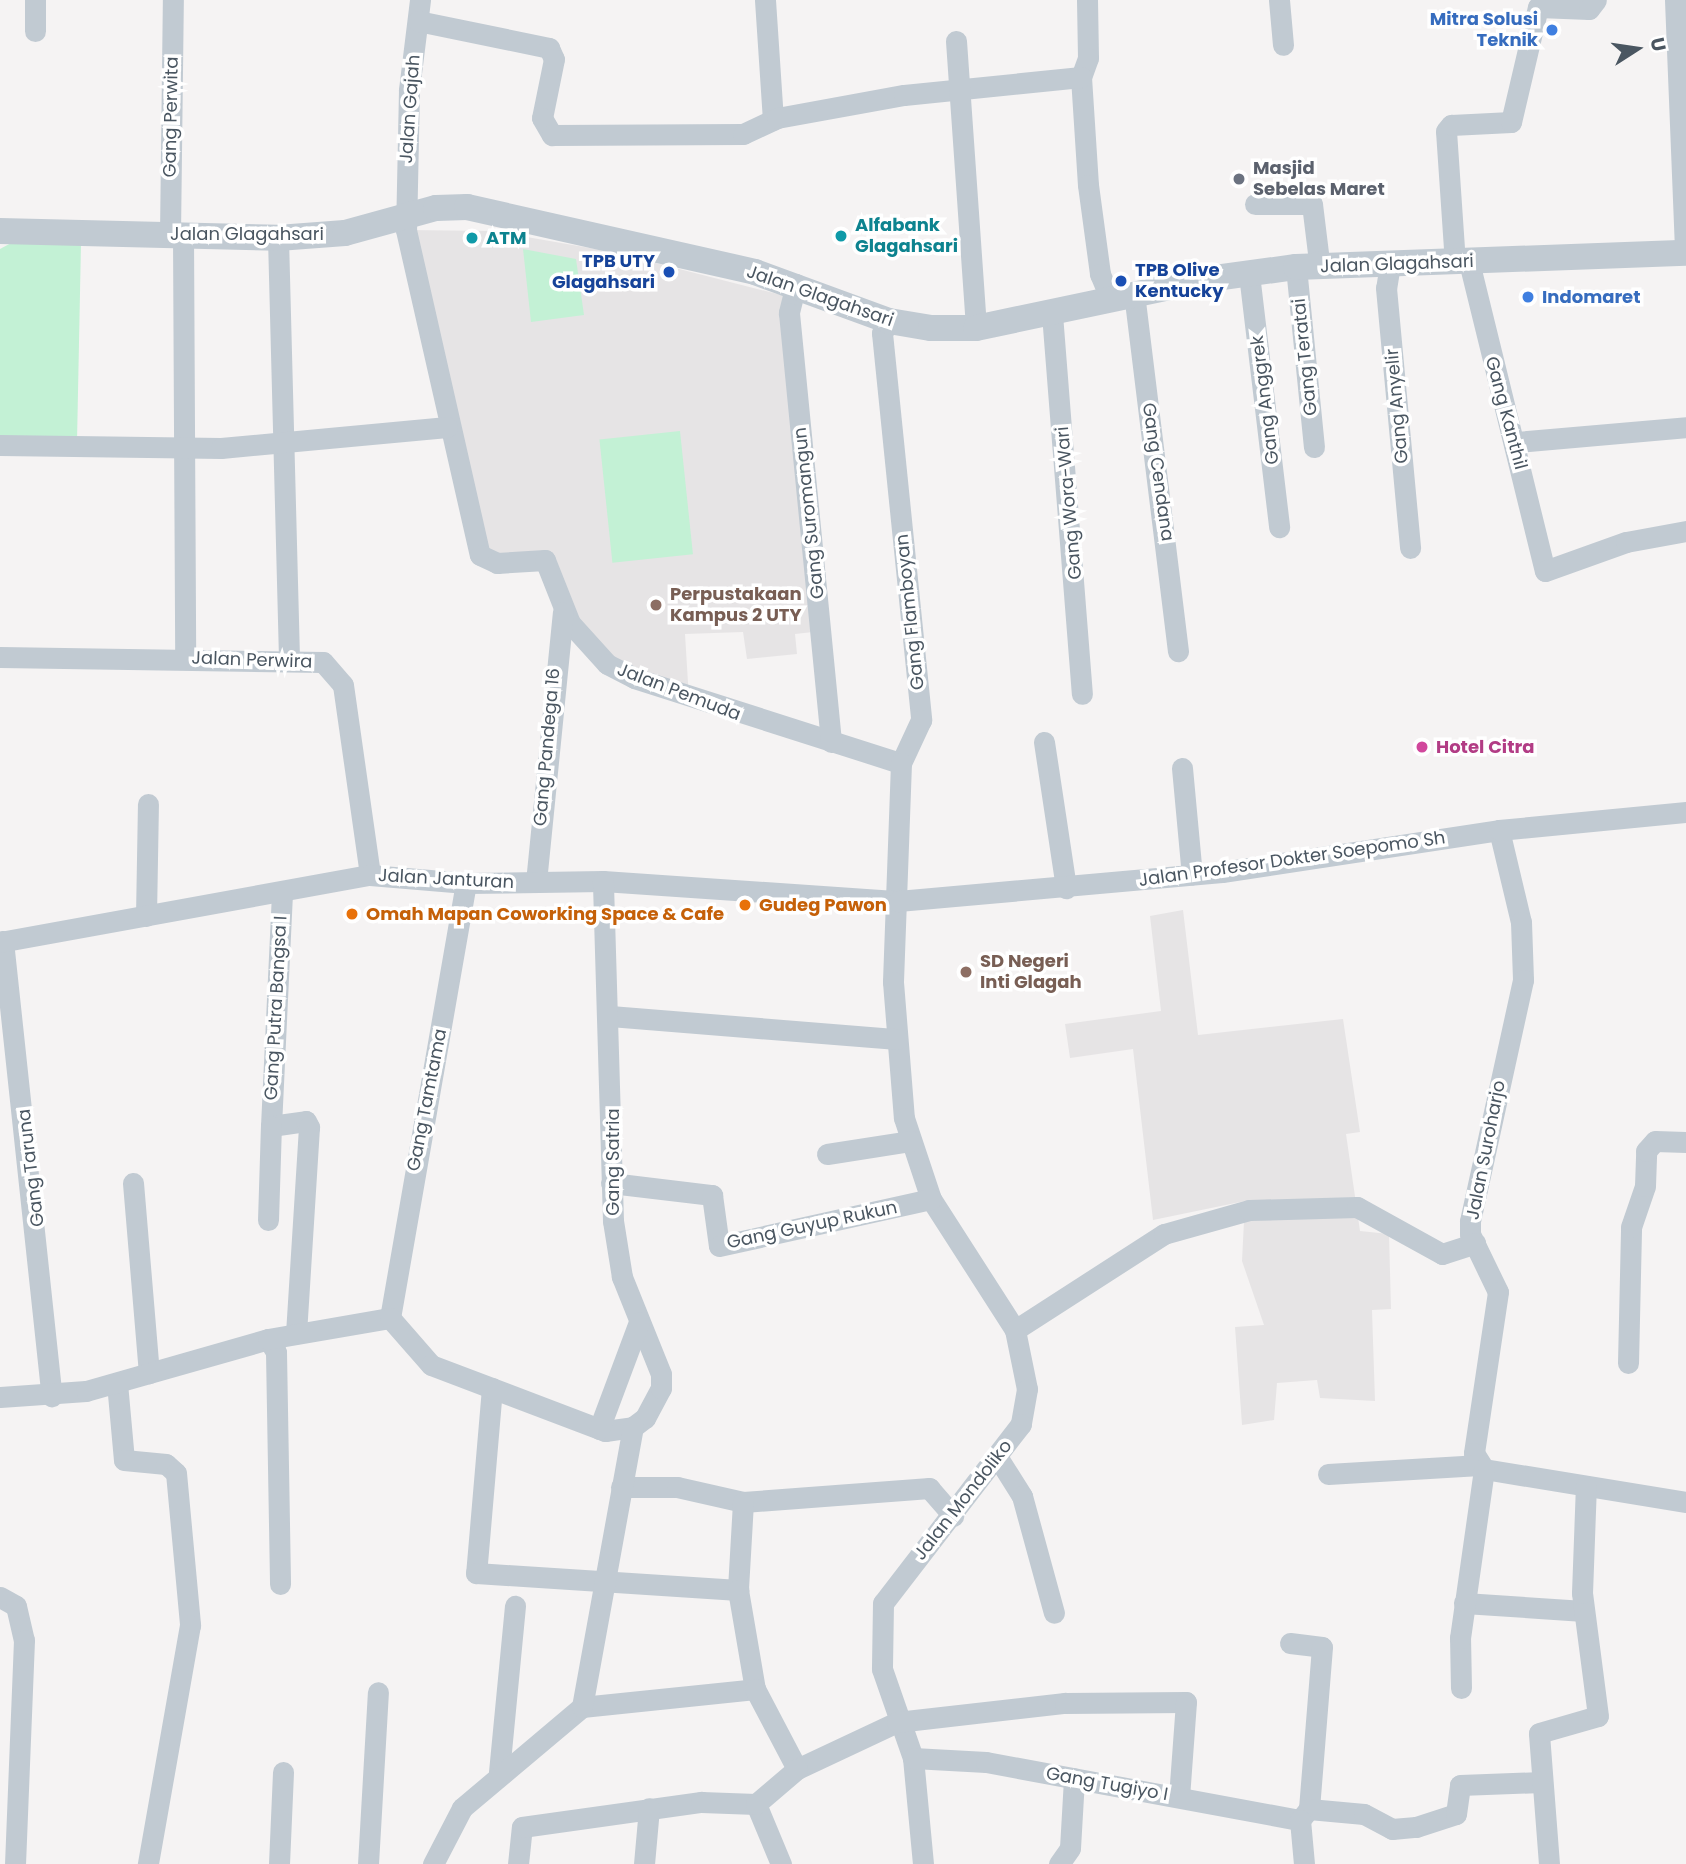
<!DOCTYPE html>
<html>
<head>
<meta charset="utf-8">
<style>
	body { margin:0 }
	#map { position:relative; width:1686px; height:1864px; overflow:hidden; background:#f5f3f3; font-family:Poppins,sans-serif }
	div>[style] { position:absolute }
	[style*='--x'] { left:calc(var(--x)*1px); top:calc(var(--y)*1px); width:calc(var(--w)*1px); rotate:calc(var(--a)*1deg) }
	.education>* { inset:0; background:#e6e4e5 }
	.green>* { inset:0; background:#c3f1d5; transform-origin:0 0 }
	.minor>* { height:21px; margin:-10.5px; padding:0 10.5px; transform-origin:10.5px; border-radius:10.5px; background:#c1cad2 }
	.tertiary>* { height:26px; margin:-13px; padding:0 13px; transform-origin:13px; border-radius:13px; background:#c1cad2 }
	.dots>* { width:19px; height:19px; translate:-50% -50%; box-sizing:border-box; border:4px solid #fff; border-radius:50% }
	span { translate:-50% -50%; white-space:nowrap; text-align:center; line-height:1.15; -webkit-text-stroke:7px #fff; paint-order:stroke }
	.shop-label { font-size:18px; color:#366cbe; font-weight:700 }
	.right { translate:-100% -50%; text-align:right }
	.left { translate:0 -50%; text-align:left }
	.street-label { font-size:18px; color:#4a5661 }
	.worship-label { font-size:18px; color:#5b616d; font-weight:700 }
	.culture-label { font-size:18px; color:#0d838f; font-weight:700 }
	.transit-label { font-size:18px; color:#164399; font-weight:700 }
	.education-label { font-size:18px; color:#785e54; font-weight:700 }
	.hotel-label { font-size:18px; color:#b23c85; font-weight:700 }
	.food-label { font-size:18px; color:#c56008; font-weight:700 }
	.north { position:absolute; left:1602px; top:14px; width:70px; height:70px; -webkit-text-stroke:5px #fff; paint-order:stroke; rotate:78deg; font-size:19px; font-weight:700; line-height:28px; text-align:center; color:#4a5661 }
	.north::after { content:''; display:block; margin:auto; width:24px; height:32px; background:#4a5661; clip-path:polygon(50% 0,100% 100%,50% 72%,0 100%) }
</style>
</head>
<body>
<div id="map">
	<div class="education">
		<div style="clip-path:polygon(406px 230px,493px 231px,613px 252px,785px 296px,822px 631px,795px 634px,797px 654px,747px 659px,743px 632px,685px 634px,689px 699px,581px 638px,548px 563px,487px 560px)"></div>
		<div style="clip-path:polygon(1183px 910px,1198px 1035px,1343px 1019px,1360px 1132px,1346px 1134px,1360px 1231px,1389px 1234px,1391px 1309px,1372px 1310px,1375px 1401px,1320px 1398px,1317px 1380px,1277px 1383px,1274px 1420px,1242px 1425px,1235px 1327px,1264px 1325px,1242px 1261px,1245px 1201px,1153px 1220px,1133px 1049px,1070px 1058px,1065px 1024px,1161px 1011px,1150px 916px)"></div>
	</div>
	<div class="green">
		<div style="clip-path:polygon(13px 242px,81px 243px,77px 442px,0 440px,0 249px)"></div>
		<div style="clip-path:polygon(523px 249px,576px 259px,584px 315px,531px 322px)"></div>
		<div style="left:680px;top:431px;width:124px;height:81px;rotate:84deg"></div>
	</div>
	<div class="minor">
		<div style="--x:35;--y:0;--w:31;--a:90"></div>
		<div style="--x:420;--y:0;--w:91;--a:97"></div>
		<div style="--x:409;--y:90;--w:140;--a:91.2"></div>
		<div style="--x:406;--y:230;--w:333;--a:77.2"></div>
		<div style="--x:480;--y:555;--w:19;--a:25"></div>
		<div style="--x:497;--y:563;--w:48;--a:-3.6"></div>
		<div style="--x:545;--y:560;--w:68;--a:68.4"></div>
		<div style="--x:570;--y:623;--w:55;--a:47.9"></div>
		<div style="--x:607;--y:664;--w:30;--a:27"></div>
		<div style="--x:634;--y:678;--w:280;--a:17.7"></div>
		<div style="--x:765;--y:0;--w:120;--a:86.2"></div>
		<div style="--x:1087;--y:0;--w:58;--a:89"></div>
		<div style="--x:1088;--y:58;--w:20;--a:110"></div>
		<div style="--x:1081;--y:77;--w:108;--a:86.3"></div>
		<div style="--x:1088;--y:185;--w:90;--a:82.3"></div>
		<div style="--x:1100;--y:274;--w:28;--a:67"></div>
		<div style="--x:1279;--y:0;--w:45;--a:84.9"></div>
		<div style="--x:1675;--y:0;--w:253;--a:87.7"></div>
		<div style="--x:418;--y:21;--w:134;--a:11.6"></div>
		<div style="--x:549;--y:48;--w:12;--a:66"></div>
		<div style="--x:554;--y:59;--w:60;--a:101.5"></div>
		<div style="--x:542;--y:118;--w:20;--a:60"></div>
		<div style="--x:552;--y:135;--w:191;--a:-0.3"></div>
		<div style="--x:743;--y:134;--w:38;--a:-25"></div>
		<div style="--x:777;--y:118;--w:129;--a:-10.3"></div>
		<div style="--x:904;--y:95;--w:178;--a:-5.8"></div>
		<div style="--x:956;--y:41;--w:288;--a:86"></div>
		<div style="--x:1255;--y:204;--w:57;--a:0"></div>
		<div style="--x:1312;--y:204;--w:57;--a:83"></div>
		<div style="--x:1319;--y:261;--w:10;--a:29"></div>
		<div style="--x:170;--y:234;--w:234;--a:-89.3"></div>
		<div style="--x:183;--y:235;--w:422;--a:89.7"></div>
		<div style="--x:278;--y:238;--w:423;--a:88.5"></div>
		<div style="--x:1469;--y:262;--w:318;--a:76.2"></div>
		<div style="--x:1545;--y:571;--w:86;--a:-19.7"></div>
		<div style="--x:1626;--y:542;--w:61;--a:-10.4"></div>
		<div style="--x:1455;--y:263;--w:132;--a:-93.9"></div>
		<div style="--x:1446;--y:131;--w:8;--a:-50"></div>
		<div style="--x:1451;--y:125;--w:60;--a:-2.9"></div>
		<div style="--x:1511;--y:122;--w:118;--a:-76.8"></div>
		<div style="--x:1538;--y:7;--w:51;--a:2.2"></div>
		<div style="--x:1589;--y:9;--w:11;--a:-52"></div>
		<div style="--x:1390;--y:264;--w:24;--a:99"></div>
		<div style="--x:1386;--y:288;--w:261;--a:84.7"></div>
		<div style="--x:1296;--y:267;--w:181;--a:84.3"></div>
		<div style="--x:1249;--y:274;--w:255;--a:83.2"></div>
		<div style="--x:796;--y:284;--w:30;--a:104"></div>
		<div style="--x:789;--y:313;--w:431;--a:84.4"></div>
		<div style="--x:1134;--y:293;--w:361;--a:83"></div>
		<div style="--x:1052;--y:314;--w:381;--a:85.5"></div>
		<div style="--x:889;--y:321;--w:14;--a:120"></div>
		<div style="--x:882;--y:333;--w:389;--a:84.2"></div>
		<div style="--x:921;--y:720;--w:47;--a:114.9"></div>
		<div style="--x:901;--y:763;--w:219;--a:92.1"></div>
		<div style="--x:893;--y:982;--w:136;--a:85.4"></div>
		<div style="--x:904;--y:1118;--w:85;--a:71.6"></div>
		<div style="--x:931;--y:1199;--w:156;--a:57.3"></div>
		<div style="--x:1015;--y:1330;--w:60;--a:78.5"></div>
		<div style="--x:1027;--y:1389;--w:36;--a:100"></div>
		<div style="--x:1021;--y:1424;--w:226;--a:127.6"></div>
		<div style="--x:883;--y:1603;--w:66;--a:90.9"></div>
		<div style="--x:882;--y:1669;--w:94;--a:70.8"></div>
		<div style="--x:913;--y:1758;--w:106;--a:84.6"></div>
		<div style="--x:1516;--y:442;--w:171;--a:-5"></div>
		<div style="--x:0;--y:445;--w:221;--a:0.8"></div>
		<div style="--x:221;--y:448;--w:227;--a:-5.3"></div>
		<div style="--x:0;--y:657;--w:323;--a:0.9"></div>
		<div style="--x:323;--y:662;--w:30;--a:49"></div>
		<div style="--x:343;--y:685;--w:192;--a:81.9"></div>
		<div style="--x:1044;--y:742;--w:148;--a:81.4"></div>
		<div style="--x:1182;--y:768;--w:107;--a:84.7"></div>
		<div style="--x:1499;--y:830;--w:95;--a:76.6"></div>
		<div style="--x:1521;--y:922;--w:58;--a:88"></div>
		<div style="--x:1523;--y:980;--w:247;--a:102.4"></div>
		<div style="--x:1470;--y:1221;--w:13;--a:90"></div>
		<div style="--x:1470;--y:1234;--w:64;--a:64.2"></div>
		<div style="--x:1498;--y:1292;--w:163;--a:98.5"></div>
		<div style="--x:1474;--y:1453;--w:19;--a:58"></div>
		<div style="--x:1484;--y:1469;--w:205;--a:9.3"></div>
		<div style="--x:536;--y:882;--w:271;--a:-84.3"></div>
		<div style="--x:282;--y:893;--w:233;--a:92.7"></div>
		<div style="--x:271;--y:1126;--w:35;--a:-8"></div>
		<div style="--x:306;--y:1121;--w:7;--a:63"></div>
		<div style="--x:309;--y:1127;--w:207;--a:93.6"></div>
		<div style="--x:146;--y:916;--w:112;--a:-89"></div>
		<div style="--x:3;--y:941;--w:458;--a:83.9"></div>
		<div style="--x:0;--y:942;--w:376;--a:-10.3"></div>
		<div style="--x:370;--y:875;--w:96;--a:4.8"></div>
		<div style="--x:466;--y:883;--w:137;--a:-0.8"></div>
		<div style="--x:603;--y:881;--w:296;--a:3.9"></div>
		<div style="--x:898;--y:901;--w:325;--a:-5.1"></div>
		<div style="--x:1222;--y:872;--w:280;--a:-8.6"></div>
		<div style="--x:1499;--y:830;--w:188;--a:-5.5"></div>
		<div style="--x:610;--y:1016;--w:288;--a:4.6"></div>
		<div style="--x:827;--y:1154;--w:85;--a:-8.8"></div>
		<div style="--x:133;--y:1183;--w:191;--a:85.2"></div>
		<div style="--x:611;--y:1183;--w:102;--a:6.8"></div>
		<div style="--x:712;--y:1195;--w:51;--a:82.2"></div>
		<div style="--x:719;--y:1246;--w:217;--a:-12.5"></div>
		<div style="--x:268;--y:1220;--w:94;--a:-88.2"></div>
		<div style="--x:390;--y:1318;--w:442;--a:-80.1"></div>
		<div style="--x:1015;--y:1330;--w:177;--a:-32.8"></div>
		<div style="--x:1164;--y:1234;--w:88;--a:-15.8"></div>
		<div style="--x:1249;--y:1210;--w:108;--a:-1.6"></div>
		<div style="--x:1357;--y:1207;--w:97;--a:28.9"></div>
		<div style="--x:1442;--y:1254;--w:35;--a:-18"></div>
		<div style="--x:268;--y:1339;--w:15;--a:58"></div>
		<div style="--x:276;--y:1352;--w:232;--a:89"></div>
		<div style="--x:1628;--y:1363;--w:136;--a:-88.7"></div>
		<div style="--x:1631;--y:1227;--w:43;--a:-71.1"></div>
		<div style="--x:1645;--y:1186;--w:35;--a:-88"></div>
		<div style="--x:1646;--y:1151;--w:13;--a:-48"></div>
		<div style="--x:1655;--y:1141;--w:31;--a:2"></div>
		<div style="--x:117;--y:1383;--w:77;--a:84.8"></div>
		<div style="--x:124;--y:1460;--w:42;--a:5.4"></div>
		<div style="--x:166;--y:1464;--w:13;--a:42"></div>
		<div style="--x:176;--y:1473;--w:153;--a:84.7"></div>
		<div style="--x:190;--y:1625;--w:243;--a:100"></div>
		<div style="--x:492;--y:1388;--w:186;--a:94.9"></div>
		<div style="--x:476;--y:1573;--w:263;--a:3.7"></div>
		<div style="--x:0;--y:1397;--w:86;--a:-4"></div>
		<div style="--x:86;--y:1391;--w:189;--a:-15.9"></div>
		<div style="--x:268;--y:1339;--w:124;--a:-9.8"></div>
		<div style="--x:390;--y:1318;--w:62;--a:48.9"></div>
		<div style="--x:431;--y:1365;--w:186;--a:20.8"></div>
		<div style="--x:605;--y:1431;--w:28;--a:-8"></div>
		<div style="--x:633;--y:1427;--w:15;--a:-37"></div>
		<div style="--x:645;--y:1418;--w:34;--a:-62"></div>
		<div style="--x:661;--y:1388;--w:14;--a:-90"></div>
		<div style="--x:661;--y:1374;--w:105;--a:-111.9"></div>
		<div style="--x:622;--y:1277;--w:57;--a:-99.1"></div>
		<div style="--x:613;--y:1221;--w:340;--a:-91.7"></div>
		<div style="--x:599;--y:1429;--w:114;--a:-69.5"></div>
		<div style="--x:998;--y:1458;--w:45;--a:57.7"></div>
		<div style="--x:1022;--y:1496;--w:121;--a:74.7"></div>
		<div style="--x:1328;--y:1474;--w:152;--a:-3.4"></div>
		<div style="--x:621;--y:1487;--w:56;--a:0"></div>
		<div style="--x:677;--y:1487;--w:68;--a:12.8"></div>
		<div style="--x:743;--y:1502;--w:187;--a:-4.3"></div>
		<div style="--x:929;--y:1488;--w:37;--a:49"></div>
		<div style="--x:743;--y:1502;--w:88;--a:93.3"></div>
		<div style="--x:738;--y:1590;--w:100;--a:80.3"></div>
		<div style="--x:0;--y:1597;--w:18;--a:29"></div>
		<div style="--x:16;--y:1606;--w:35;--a:77"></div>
		<div style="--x:24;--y:1640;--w:224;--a:92.3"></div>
		<div style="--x:1464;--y:1603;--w:120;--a:3.8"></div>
		<div style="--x:1290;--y:1643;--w:32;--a:7"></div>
		<div style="--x:1322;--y:1647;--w:163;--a:94.6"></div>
		<div style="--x:1461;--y:1688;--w:50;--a:-91.1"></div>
		<div style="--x:1460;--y:1638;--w:171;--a:-81.9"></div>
		<div style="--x:582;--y:1707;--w:174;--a:-5.9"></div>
		<div style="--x:755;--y:1689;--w:90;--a:62.3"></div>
		<div style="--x:797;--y:1769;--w:110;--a:-25.2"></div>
		<div style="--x:897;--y:1722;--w:169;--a:-6.5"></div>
		<div style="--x:1065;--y:1703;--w:121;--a:-0.5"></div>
		<div style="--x:1186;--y:1702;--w:95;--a:94.2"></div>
		<div style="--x:913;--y:1758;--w:73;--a:3.1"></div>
		<div style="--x:986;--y:1762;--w:319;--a:10.5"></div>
		<div style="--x:1300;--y:1820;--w:14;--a:-51"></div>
		<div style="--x:499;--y:1772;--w:167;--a:-84.5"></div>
		<div style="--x:756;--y:1804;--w:65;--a:67.4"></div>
		<div style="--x:1309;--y:1809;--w:55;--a:5.2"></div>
		<div style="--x:1364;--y:1814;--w:32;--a:28"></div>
		<div style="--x:1392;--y:1829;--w:24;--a:-5"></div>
		<div style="--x:1416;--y:1827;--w:42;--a:-18"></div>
		<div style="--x:1456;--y:1814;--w:29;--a:-82"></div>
		<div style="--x:1460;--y:1785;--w:81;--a:-2.1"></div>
		<div style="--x:1300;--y:1820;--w:44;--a:84.8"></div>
		<div style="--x:279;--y:1864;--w:92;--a:-87.5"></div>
		<div style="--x:368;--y:1864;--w:172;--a:-86.7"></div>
		<div style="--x:433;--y:1864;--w:63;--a:-62.6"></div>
		<div style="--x:462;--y:1808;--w:157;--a:-40.1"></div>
		<div style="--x:582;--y:1707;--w:285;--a:-79.7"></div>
		<div style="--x:518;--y:1864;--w:37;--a:-84"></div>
		<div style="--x:522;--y:1827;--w:181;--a:-8"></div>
		<div style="--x:701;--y:1802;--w:55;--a:2.1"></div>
		<div style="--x:756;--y:1804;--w:54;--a:-40.5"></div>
		<div style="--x:644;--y:1864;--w:56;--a:-84.9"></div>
		<div style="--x:1059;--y:1864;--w:19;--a:-55"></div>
		<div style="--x:1070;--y:1848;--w:70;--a:-86.7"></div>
		<div style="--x:1549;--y:1864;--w:131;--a:-94.4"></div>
		<div style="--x:1539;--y:1733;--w:61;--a:-16.1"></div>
		<div style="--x:1598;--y:1716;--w:124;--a:-97.4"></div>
		<div style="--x:1582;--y:1593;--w:107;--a:-87.9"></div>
	</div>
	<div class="tertiary">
		<div style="--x:0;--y:231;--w:278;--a:1.4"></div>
		<div style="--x:278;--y:238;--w:67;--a:-4.3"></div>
		<div style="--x:345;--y:233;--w:94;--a:-15.4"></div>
		<div style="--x:436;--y:208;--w:31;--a:-2"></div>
		<div style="--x:467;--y:207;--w:295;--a:12.7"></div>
		<div style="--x:755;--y:272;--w:143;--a:20.1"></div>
		<div style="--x:889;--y:321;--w:43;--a:9.5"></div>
		<div style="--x:931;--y:328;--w:45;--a:0"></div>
		<div style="--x:976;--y:328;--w:237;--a:-11.9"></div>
		<div style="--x:1208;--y:279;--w:89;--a:-7.8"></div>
		<div style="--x:1296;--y:267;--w:390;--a:-2.1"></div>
	</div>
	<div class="dots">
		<div style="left:1552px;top:30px;background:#3f7fe0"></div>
		<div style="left:1239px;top:179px;background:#6b7280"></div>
		<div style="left:841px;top:236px;background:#0f9aa8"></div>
		<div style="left:472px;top:238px;background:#0f9aa8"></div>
		<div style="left:669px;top:272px;background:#1a4fb4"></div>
		<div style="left:1121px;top:281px;background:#1a4fb4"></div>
		<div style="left:1528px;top:297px;background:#3f7fe0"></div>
		<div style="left:656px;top:605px;background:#8d6e63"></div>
		<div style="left:1422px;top:747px;background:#d1479c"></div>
		<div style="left:745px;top:905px;background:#e8710a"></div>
		<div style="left:352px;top:914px;background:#e8710a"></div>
		<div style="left:966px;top:972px;background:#8d6e63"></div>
	</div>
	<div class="shop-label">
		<span class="right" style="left:1538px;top:30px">Mitra Solusi<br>Teknik</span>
		<span class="left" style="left:1542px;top:297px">Indomaret</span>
	</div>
	<div class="street-label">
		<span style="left:410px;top:109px;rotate:-86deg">Jalan Gajah</span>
		<span style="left:171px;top:117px;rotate:-89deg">Gang Perwita</span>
		<span style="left:247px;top:234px">Jalan Glagahsari</span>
		<span style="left:1397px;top:264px;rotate:-2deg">Jalan Glagahsari</span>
		<span style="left:820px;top:296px;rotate:19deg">Jalan Glagahsari</span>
		<span style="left:1305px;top:357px;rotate:-96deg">Gang Teratai</span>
		<span style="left:1265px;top:400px;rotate:-97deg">Gang Anggrek</span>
		<span style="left:1397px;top:406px;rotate:-95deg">Gang Anyelir</span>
		<span style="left:1506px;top:413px;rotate:75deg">Gang Kanthil</span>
		<span style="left:1158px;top:472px;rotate:82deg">Gang Cendana</span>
		<span style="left:1069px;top:503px;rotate:-95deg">Gang Wora-Wari</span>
		<span style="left:809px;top:513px;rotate:-96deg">Gang Suromangun</span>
		<span style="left:910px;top:612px;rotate:-96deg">Gang Flamboyan</span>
		<span style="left:252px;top:660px;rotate:2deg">Jalan Perwira</span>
		<span style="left:679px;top:692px;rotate:21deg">Jalan Pemuda</span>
		<span style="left:547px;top:747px;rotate:-85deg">Gang Pandega 16</span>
		<span style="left:1292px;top:859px;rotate:-8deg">Jalan Profesor Dokter Soepomo Sh</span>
		<span style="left:446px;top:879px;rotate:3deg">Jalan Janturan</span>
		<span style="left:276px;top:1008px;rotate:-87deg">Gang Putra Bangsa I</span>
		<span style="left:427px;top:1100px;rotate:-79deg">Gang Tamtama</span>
		<span style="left:1486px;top:1150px;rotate:-79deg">Jalan Suroharjo</span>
		<span style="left:613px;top:1162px;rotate:-90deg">Gang Satria</span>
		<span style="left:31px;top:1168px;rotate:-97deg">Gang Taruna</span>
		<span style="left:812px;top:1225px;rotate:-12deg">Gang Guyup Rukun</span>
		<span style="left:963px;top:1500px;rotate:-52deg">Jalan Mondoliko</span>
		<span style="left:1107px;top:1784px;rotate:10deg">Gang Tugiyo I</span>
	</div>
	<div class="worship-label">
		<span class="left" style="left:1253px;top:179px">Masjid<br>Sebelas Maret</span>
	</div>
	<div class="culture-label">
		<span class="left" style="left:855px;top:236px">Alfabank<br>Glagahsari</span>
		<span class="left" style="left:486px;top:238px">ATM</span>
	</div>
	<div class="transit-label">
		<span class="right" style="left:655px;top:272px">TPB UTY<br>Glagahsari</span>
		<span class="left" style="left:1135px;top:281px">TPB Olive<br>Kentucky</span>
	</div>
	<div class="education-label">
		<span class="left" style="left:670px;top:605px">Perpustakaan<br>Kampus 2 UTY</span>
		<span class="left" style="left:980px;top:972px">SD Negeri<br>Inti Glagah</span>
	</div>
	<div class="hotel-label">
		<span class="left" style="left:1436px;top:747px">Hotel Citra</span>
	</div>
	<div class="food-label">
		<span class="left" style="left:759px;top:905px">Gudeg Pawon</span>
		<span class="left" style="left:366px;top:914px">Omah Mapan Coworking Space &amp; Cafe</span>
	</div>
	<div class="north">U</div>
</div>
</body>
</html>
